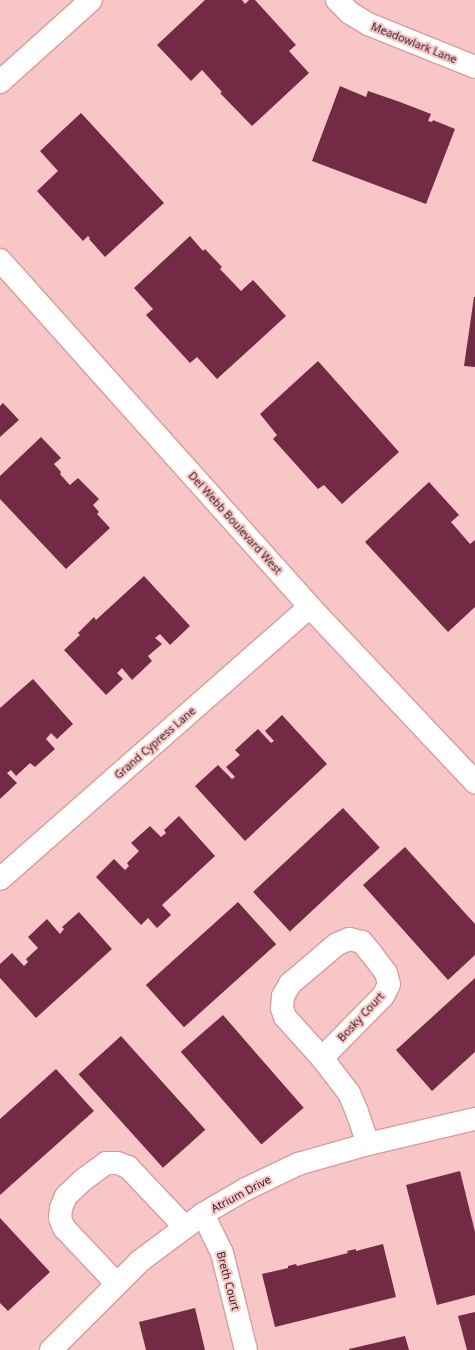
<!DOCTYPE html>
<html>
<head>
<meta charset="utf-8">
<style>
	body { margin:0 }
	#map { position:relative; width:475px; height:1350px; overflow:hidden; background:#f8c6c6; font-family:"Noto Sans",sans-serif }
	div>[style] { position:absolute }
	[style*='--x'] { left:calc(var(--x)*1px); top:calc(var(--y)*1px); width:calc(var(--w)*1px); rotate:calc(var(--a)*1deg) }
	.building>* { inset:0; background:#722a45; transform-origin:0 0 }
	.roads { filter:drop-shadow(1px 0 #d89c9c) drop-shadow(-1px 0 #d89c9c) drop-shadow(0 1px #d89c9c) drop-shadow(0 -1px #d89c9c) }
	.minor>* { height:22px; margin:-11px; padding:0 11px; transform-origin:11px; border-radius:11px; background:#fff }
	span { translate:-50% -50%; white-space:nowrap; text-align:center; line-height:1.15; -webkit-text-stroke:4px #f8c6c6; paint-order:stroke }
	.street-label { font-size:11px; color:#311b1b }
</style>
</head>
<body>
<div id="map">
	<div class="building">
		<div style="clip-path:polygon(205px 0,242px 0,245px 4px,249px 0,255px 0,296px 45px,289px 51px,309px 73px,252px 126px,220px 93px,222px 92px,202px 70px,191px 81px,157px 45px)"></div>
		<div style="clip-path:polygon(340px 86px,366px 97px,368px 91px,400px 102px,431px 114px,428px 121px,432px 122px,433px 120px,455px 129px,426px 204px,312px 161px)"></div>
		<div style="clip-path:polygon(81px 113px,164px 203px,105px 257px,89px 239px,90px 238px,88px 236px,83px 241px,37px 191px,58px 171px,40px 151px)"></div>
		<div style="clip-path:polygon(190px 236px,203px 251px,205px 249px,222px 267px,220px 269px,241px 291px,253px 280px,286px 316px,217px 379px,197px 357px,190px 363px,146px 315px,153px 309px,134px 288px)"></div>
		<div style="clip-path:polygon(474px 297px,475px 297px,475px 367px,464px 366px)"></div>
		<div style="clip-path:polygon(318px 361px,399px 452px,342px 504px,324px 485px,318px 489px,273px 439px,277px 435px,260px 414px)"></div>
		<div style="clip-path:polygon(3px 403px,19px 420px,0 437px,0 406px)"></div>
		<div style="clip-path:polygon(41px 437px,61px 458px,54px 464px,61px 472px,60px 474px,67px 482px,70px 485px,78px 478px,99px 499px,93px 505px,99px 512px,97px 514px,110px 528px,66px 569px,0 499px,0 476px)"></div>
		<div style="clip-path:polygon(429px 482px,459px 515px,451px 522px,470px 544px,475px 540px,475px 607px,448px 632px,365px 542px)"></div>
		<div style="clip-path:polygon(144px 576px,190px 626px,170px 645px,160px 634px,155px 638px,162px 644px,148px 656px,152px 661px,132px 680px,122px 668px,117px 673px,123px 679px,106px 695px,64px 650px,80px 635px,78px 633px,94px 617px,96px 620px)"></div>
		<div style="clip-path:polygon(33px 679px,73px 724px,57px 739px,51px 733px,46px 739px,55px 749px,35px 767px,30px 763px,16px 776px,11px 770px,7px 773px,17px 783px,0 799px,0 708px)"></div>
		<div style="clip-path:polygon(282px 715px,327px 764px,245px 841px,195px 786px,218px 765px,232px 779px,235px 777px,226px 767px,240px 755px,235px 750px,258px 729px,271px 743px,274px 741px,265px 731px)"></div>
		<div style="left:343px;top:808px;width:54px;height:123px;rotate:47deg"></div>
		<div style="clip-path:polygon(179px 816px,215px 856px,162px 905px,171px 915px,157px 928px,148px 918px,141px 925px,96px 877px,114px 859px,125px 870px,129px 866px,127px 863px,139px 851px,131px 843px,150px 826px,161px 837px,166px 833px,164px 830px)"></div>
		<div style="clip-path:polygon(405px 847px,475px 924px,475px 955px,448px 980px,363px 885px)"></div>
		<div style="left:238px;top:902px;width:57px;height:124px;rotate:48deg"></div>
		<div style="clip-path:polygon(79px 912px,112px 949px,36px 1018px,0 978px,0 964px,12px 953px,24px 966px,28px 962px,26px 959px,38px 948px,28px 937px,47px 919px,60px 934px,64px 929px,62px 927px)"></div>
		<div style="clip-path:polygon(475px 978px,475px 1052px,432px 1091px,396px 1050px)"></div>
		<div style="left:223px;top:1015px;width:123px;height:56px;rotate:49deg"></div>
		<div style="left:121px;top:1036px;width:126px;height:57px;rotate:48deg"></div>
		<div style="clip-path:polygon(56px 1069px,94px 1111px,0 1195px,0 1119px)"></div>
		<div style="clip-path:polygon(460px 1171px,475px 1232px,475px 1295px,437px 1305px,406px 1185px)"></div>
		<div style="clip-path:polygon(0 1218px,50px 1272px,8px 1311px,0 1303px)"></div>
		<div style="clip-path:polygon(383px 1244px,396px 1297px,275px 1327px,262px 1274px,288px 1268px,288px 1266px,296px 1264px,297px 1266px,348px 1253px,347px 1251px,356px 1249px,356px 1251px)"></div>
		<div style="clip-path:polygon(195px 1308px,205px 1350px,146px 1350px,139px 1322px)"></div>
		<div style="clip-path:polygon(475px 1312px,475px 1350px,467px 1350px,458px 1316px)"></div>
		<div style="clip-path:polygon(405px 1336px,409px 1350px,349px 1350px,349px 1349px)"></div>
	</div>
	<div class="roads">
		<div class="minor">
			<div style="--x:337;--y:0;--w:18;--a:45"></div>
			<div style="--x:350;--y:13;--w:21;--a:31"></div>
			<div style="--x:368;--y:24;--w:115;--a:21.9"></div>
			<div style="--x:0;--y:82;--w:122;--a:-42"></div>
			<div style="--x:0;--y:260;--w:465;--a:48.2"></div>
			<div style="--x:310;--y:607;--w:241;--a:46.7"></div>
			<div style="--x:0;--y:879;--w:412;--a:-41.3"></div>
			<div style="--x:322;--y:1058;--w:87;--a:-45.5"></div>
			<div style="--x:383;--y:996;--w:13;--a:-63"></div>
			<div style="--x:389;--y:984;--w:11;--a:-105"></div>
			<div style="--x:386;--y:973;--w:26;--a:-127"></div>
			<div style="--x:370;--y:952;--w:13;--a:-129"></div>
			<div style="--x:362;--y:942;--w:13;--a:-167"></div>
			<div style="--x:349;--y:939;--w:13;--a:157"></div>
			<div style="--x:337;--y:944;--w:62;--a:139.6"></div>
			<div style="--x:290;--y:984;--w:14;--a:120"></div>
			<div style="--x:283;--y:996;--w:12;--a:95"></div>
			<div style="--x:282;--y:1008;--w:9;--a:72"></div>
			<div style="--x:285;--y:1017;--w:55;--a:47.9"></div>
			<div style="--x:322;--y:1058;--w:44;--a:52.4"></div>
			<div style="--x:349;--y:1093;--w:21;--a:67"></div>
			<div style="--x:357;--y:1112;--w:34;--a:71"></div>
			<div style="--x:203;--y:1214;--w:43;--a:64"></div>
			<div style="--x:222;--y:1253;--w:100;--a:76.1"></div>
			<div style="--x:117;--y:1284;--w:77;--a:-133.4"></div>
			<div style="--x:64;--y:1228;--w:11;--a:-112"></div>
			<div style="--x:60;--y:1218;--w:10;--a:-84"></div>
			<div style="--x:61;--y:1208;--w:13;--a:-67"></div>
			<div style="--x:66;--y:1196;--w:23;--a:-43"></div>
			<div style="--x:83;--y:1180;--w:29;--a:-36"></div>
			<div style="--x:106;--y:1163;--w:11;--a:0"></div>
			<div style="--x:117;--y:1163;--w:12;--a:20"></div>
			<div style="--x:128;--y:1167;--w:83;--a:46.5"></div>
			<div style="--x:51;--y:1350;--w:126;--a:-45"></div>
			<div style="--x:140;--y:1261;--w:79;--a:-36.7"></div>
			<div style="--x:203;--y:1214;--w:50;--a:-30.2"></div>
			<div style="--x:246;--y:1189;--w:58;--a:-25.7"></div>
			<div style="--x:298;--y:1164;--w:73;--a:-15.9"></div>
			<div style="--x:368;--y:1144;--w:110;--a:-13.2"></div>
		</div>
	</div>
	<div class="street-label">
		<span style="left:414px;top:43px;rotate:22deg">Meadowlark Lane</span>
		<span style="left:235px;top:523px;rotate:48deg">Del Webb Boulevard West</span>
		<span style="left:155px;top:743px;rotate:-41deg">Grand Cypress Lane</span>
		<span style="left:361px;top:1017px;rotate:-47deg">Bosky Court</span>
		<span style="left:241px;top:1194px;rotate:-28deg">Atrium Drive</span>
		<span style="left:228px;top:1281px;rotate:75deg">Breth Court</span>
	</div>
</div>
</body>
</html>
